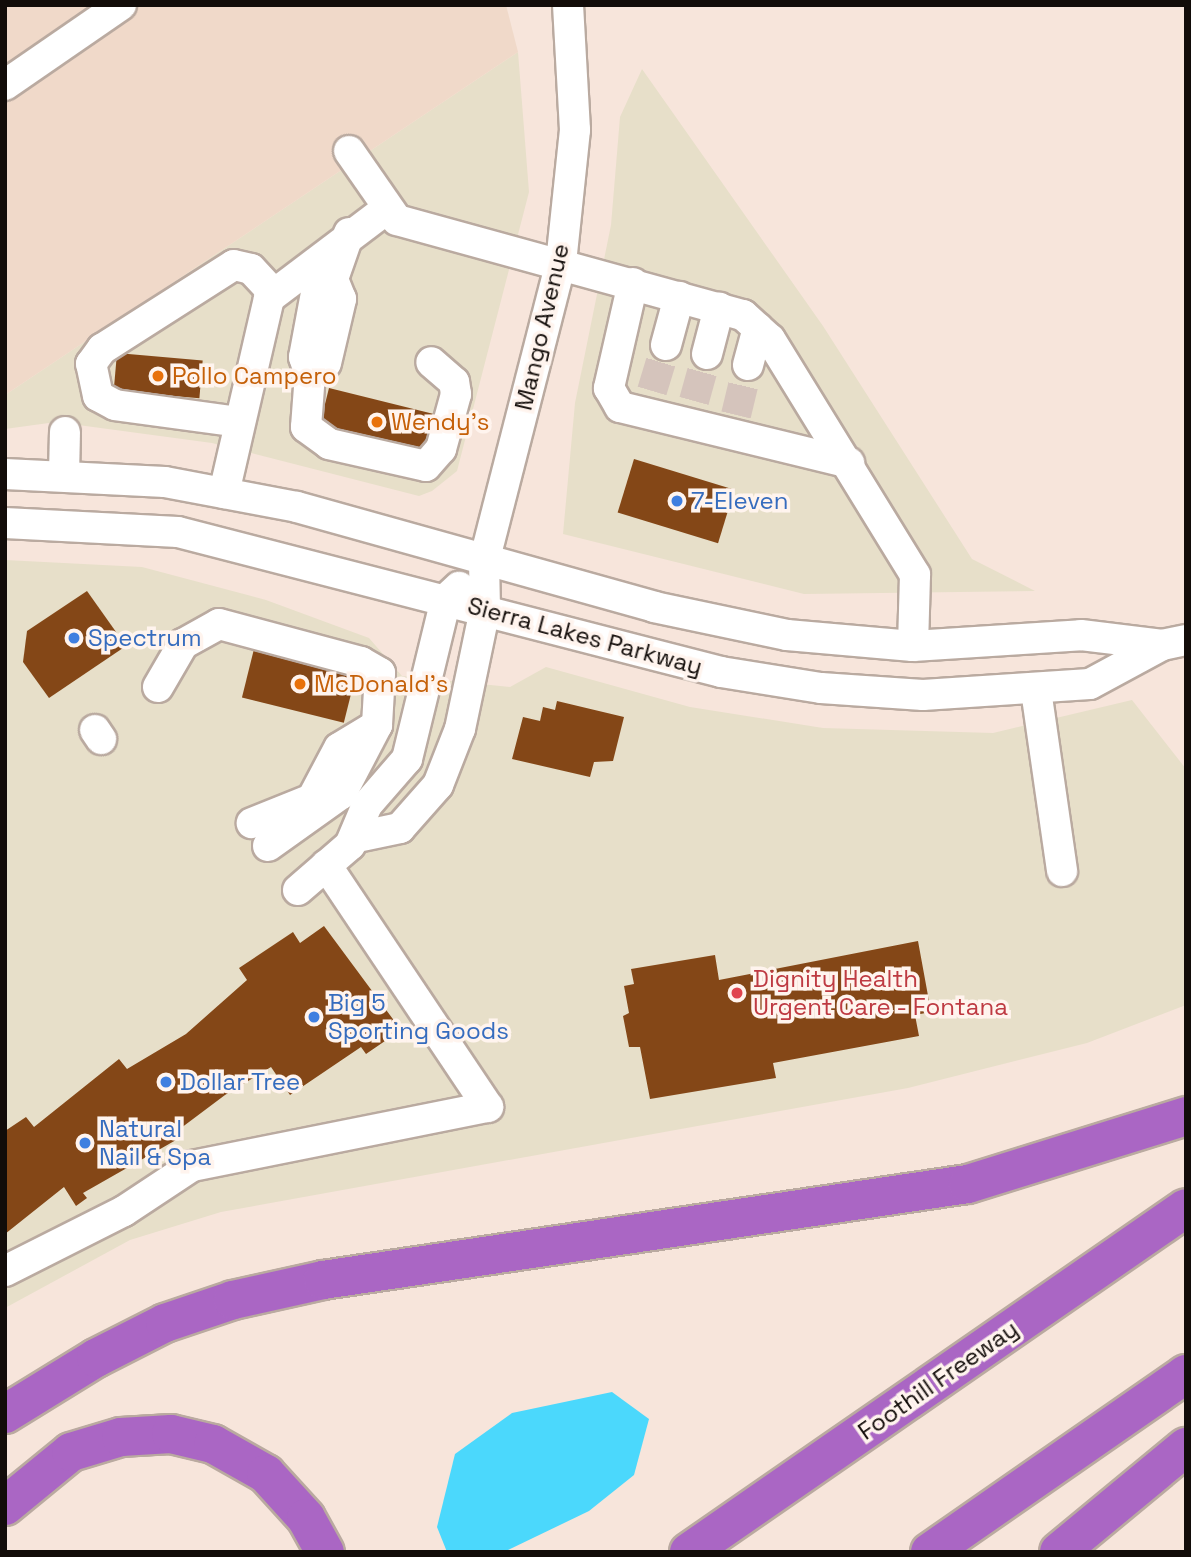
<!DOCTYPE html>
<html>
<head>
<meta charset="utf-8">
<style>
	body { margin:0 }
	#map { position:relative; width:1191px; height:1557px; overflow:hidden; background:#f7e5db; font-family:"Space Grotesk",sans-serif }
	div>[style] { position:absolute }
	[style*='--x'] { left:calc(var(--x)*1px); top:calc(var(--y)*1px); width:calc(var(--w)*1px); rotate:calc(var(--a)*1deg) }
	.commercial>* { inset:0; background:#e7dfc9 }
	.built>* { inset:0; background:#f0d9c9 }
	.water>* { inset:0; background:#4bd8fc }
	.building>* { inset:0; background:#844717; transform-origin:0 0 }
	.minor-tunnel>* { height:30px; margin-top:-15px; transform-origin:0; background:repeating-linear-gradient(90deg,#d5c4bc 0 30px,transparent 0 45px) }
	.roads { filter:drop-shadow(2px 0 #baaaa0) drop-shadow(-2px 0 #baaaa0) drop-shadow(0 2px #baaaa0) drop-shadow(0 -2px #baaaa0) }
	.minor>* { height:30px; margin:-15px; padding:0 15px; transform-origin:15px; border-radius:15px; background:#fff }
	.highway>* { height:38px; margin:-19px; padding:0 19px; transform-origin:19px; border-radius:19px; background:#aa66c4 }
	.dots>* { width:19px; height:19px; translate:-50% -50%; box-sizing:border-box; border:4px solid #fff4ee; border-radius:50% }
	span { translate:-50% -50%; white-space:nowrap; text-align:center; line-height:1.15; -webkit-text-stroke:7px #fff4ee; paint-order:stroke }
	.street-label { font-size:24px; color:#120c09 }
	.food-label { font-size:24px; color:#c56008 }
	.left { translate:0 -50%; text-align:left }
	.shop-label { font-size:24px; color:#366cbe }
	.health-label { font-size:24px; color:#be3a42 }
	.frame { position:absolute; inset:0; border:7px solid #120c09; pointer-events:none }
</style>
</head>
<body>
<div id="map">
	<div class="commercial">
		<div style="clip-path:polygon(518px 52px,529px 192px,457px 471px,432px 491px,419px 496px,212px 443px,56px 422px,5px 429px,5px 395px)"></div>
		<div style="clip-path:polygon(642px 69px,823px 326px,972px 559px,1035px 591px,804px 594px,563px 534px,575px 403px,611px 225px,620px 117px)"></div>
		<div style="clip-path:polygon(5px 560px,142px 567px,266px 600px,369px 638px,402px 676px,510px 687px,546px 667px,690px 707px,823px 728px,993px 733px,1132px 700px,1186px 769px,1186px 1005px,1087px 1043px,908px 1088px,221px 1212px,130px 1240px,5px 1308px)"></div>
	</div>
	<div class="built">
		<div style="clip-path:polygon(5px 5px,506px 5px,518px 52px,5px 395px)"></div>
	</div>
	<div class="water">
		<div style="clip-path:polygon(612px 1392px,649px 1419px,634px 1475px,589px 1511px,504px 1552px,447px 1552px,437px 1527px,455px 1454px,512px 1413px)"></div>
	</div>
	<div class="building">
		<div style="left:117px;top:353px;width:86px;height:38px;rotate:5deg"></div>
		<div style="left:329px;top:388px;width:109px;height:42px;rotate:14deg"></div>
		<div style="left:634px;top:459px;width:105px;height:56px;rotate:17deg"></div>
		<div style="clip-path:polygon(87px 591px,126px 646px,49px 698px,23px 662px,27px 631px)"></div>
		<div style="left:255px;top:645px;width:105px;height:54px;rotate:14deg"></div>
		<div style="clip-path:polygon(557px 701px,624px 717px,613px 761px,594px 762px,590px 777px,512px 759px,523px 717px,540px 721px,543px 707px,555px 710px)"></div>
		<div style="clip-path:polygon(324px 926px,401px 1030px,366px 1054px,361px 1047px,290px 1095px,271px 1067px,225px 1095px,173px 1134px,176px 1140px,83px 1193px,87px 1198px,76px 1206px,64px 1187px,5px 1234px,5px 1131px,26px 1117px,34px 1127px,119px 1059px,127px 1069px,186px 1034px,247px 980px,239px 968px,293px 932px,300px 943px)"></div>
		<div style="clip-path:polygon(918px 941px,931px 1012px,915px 1015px,919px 1036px,773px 1063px,776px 1078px,650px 1099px,640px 1047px,629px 1047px,623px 1016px,629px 1013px,624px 986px,634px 984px,631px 969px,715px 955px,719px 980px)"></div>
	</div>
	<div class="minor-tunnel">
		<div style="--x:652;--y:391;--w:48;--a:-73.1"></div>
		<div style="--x:694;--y:401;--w:49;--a:-74.5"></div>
		<div style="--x:736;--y:415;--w:51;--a:-76.5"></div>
	</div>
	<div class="roads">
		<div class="minor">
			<div style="--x:5;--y:85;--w:141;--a:-34.6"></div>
			<div style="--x:349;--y:151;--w:84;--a:55.2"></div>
			<div style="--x:397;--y:220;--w:359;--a:15.4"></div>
			<div style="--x:743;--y:315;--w:36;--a:42"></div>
			<div style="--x:770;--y:339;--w:277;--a:58.4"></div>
			<div style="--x:915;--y:575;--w:71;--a:91.6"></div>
			<div style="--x:349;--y:233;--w:49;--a:109.2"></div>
			<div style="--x:333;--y:279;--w:22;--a:141"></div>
			<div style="--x:316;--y:293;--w:65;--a:100.6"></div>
			<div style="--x:304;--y:357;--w:18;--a:71"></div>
			<div style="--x:310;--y:374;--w:53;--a:94.3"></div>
			<div style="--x:306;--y:427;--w:29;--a:36"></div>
			<div style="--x:329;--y:444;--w:99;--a:12.8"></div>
			<div style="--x:426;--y:466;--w:23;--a:-49"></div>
			<div style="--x:441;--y:449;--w:57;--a:-74.7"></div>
			<div style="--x:456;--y:394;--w:12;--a:-99"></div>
			<div style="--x:454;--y:382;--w:30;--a:-139"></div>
			<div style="--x:633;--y:283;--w:108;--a:102.9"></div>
			<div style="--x:609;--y:388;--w:22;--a:60"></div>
			<div style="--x:620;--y:407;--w:236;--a:13.7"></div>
			<div style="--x:666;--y:345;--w:50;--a:-74.8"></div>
			<div style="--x:707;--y:354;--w:48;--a:-75.4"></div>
			<div style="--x:748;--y:365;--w:38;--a:-75"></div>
			<div style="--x:310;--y:374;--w:19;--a:-35"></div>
			<div style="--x:326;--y:363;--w:66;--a:-76.8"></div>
			<div style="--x:341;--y:299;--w:22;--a:-112"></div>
			<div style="--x:239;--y:422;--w:125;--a:-172.2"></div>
			<div style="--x:115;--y:405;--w:19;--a:-152"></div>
			<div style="--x:98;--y:396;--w:33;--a:-102"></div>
			<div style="--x:91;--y:364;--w:19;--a:-54"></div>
			<div style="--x:102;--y:349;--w:156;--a:-32.5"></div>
			<div style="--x:234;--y:265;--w:17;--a:13"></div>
			<div style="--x:251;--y:269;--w:33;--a:47"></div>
			<div style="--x:5;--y:474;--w:160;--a:2.9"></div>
			<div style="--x:165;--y:482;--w:134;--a:10.7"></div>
			<div style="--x:297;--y:507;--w:371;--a:15.6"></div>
			<div style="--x:654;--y:607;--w:136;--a:11.9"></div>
			<div style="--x:787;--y:635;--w:126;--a:5"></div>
			<div style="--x:913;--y:646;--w:168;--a:-3.7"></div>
			<div style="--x:1081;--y:635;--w:82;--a:7"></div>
			<div style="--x:64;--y:475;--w:43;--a:-88.7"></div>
			<div style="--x:224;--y:493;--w:200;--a:-77"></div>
			<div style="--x:269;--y:298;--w:149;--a:-37.1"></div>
			<div style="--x:5;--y:523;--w:173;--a:3"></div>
			<div style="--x:178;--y:532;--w:561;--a:14.46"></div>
			<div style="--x:721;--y:672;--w:101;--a:9.1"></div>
			<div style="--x:821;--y:688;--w:102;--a:3.9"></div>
			<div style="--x:923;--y:695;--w:167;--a:-3.8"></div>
			<div style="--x:1090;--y:684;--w:82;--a:-28.4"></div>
			<div style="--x:1162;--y:645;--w:25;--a:-12"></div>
			<div style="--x:158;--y:687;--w:50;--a:-59.8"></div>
			<div style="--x:183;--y:644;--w:41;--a:-29.1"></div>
			<div style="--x:219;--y:624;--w:147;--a:15"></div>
			<div style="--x:361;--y:662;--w:22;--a:30"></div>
			<div style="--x:380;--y:673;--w:52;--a:93.3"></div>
			<div style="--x:377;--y:725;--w:44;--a:148.8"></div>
			<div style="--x:339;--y:748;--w:58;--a:117.9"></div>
			<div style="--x:312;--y:799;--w:65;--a:158.2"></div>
			<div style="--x:1036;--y:690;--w:183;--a:81.8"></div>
			<div style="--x:95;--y:730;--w:11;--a:56"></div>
			<div style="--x:357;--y:837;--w:44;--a:-11.8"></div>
			<div style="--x:400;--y:828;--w:57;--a:-48.5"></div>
			<div style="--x:438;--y:785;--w:60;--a:-68.6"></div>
			<div style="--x:460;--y:729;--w:123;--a:-78.2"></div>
			<div style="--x:485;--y:609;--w:47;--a:-91.2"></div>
			<div style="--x:484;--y:562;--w:309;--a:-75.6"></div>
			<div style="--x:561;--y:263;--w:134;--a:-84"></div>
			<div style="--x:575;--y:130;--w:125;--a:-93.2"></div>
			<div style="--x:268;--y:846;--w:90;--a:-35.5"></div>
			<div style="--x:341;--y:794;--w:78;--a:-62.4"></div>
			<div style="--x:298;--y:890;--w:69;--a:-40.9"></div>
			<div style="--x:350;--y:845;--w:43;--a:-67"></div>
			<div style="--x:367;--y:805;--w:61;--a:-49"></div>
			<div style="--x:407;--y:759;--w:165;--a:-76.3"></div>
			<div style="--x:446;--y:599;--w:18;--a:-43"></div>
			<div style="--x:5;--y:1271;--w:133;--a:-26.8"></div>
			<div style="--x:124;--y:1211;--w:82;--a:-33.5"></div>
			<div style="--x:192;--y:1166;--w:302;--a:-11.3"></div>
			<div style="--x:488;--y:1107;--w:291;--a:-123.8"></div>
		</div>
		<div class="highway">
			<div style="--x:5;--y:1414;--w:107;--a:-31.6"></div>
			<div style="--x:96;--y:1358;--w:77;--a:-26.9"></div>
			<div style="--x:165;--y:1323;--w:72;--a:-18.7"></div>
			<div style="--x:233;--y:1300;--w:92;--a:-12.5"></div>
			<div style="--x:323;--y:1280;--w:652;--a:-8.47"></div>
			<div style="--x:968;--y:1184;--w:228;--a:-17.3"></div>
			<div style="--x:5;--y:1506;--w:85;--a:-39.3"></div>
			<div style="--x:71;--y:1452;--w:52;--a:-16.7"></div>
			<div style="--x:121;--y:1437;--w:50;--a:-3.4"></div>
			<div style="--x:171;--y:1434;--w:43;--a:13.4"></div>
			<div style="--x:213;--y:1444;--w:61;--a:29.5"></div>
			<div style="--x:266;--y:1474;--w:59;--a:47.7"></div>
			<div style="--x:306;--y:1518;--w:39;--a:61"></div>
			<div style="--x:689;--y:1552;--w:604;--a:-34.69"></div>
			<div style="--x:930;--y:1552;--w:312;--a:-34.8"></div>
			<div style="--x:1059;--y:1552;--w:165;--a:-39.6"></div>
		</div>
	</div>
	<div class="dots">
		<div style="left:158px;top:376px;background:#e8710a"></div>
		<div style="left:377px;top:422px;background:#e8710a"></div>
		<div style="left:677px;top:501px;background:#3f7fe0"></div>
		<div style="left:74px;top:638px;background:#3f7fe0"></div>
		<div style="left:300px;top:684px;background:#e8710a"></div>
		<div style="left:737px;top:993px;background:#e0444e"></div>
		<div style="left:314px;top:1017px;background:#3f7fe0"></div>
		<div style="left:166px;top:1082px;background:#3f7fe0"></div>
		<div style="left:85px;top:1143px;background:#3f7fe0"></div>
	</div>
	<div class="street-label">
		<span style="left:542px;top:327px;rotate:-77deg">Mango Avenue</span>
		<span style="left:585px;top:636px;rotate:15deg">Sierra Lakes Parkway</span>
		<span style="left:938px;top:1380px;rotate:-35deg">Foothill Freeway</span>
	</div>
	<div class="food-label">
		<span class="left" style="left:172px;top:376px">Pollo Campero</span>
		<span class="left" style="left:391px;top:422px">Wendy's</span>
		<span class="left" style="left:314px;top:684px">McDonald's</span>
	</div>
	<div class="shop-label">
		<span class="left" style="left:691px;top:501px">7-Eleven</span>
		<span class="left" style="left:88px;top:638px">Spectrum</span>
		<span class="left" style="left:328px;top:1017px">Big 5<br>Sporting Goods</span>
		<span class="left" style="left:180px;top:1082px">Dollar Tree</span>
		<span class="left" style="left:99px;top:1143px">Natural<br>Nail &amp; Spa</span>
	</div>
	<div class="health-label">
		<span class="left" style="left:753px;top:993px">Dignity Health<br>Urgent Care - Fontana</span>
	</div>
	<div class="frame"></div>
</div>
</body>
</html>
